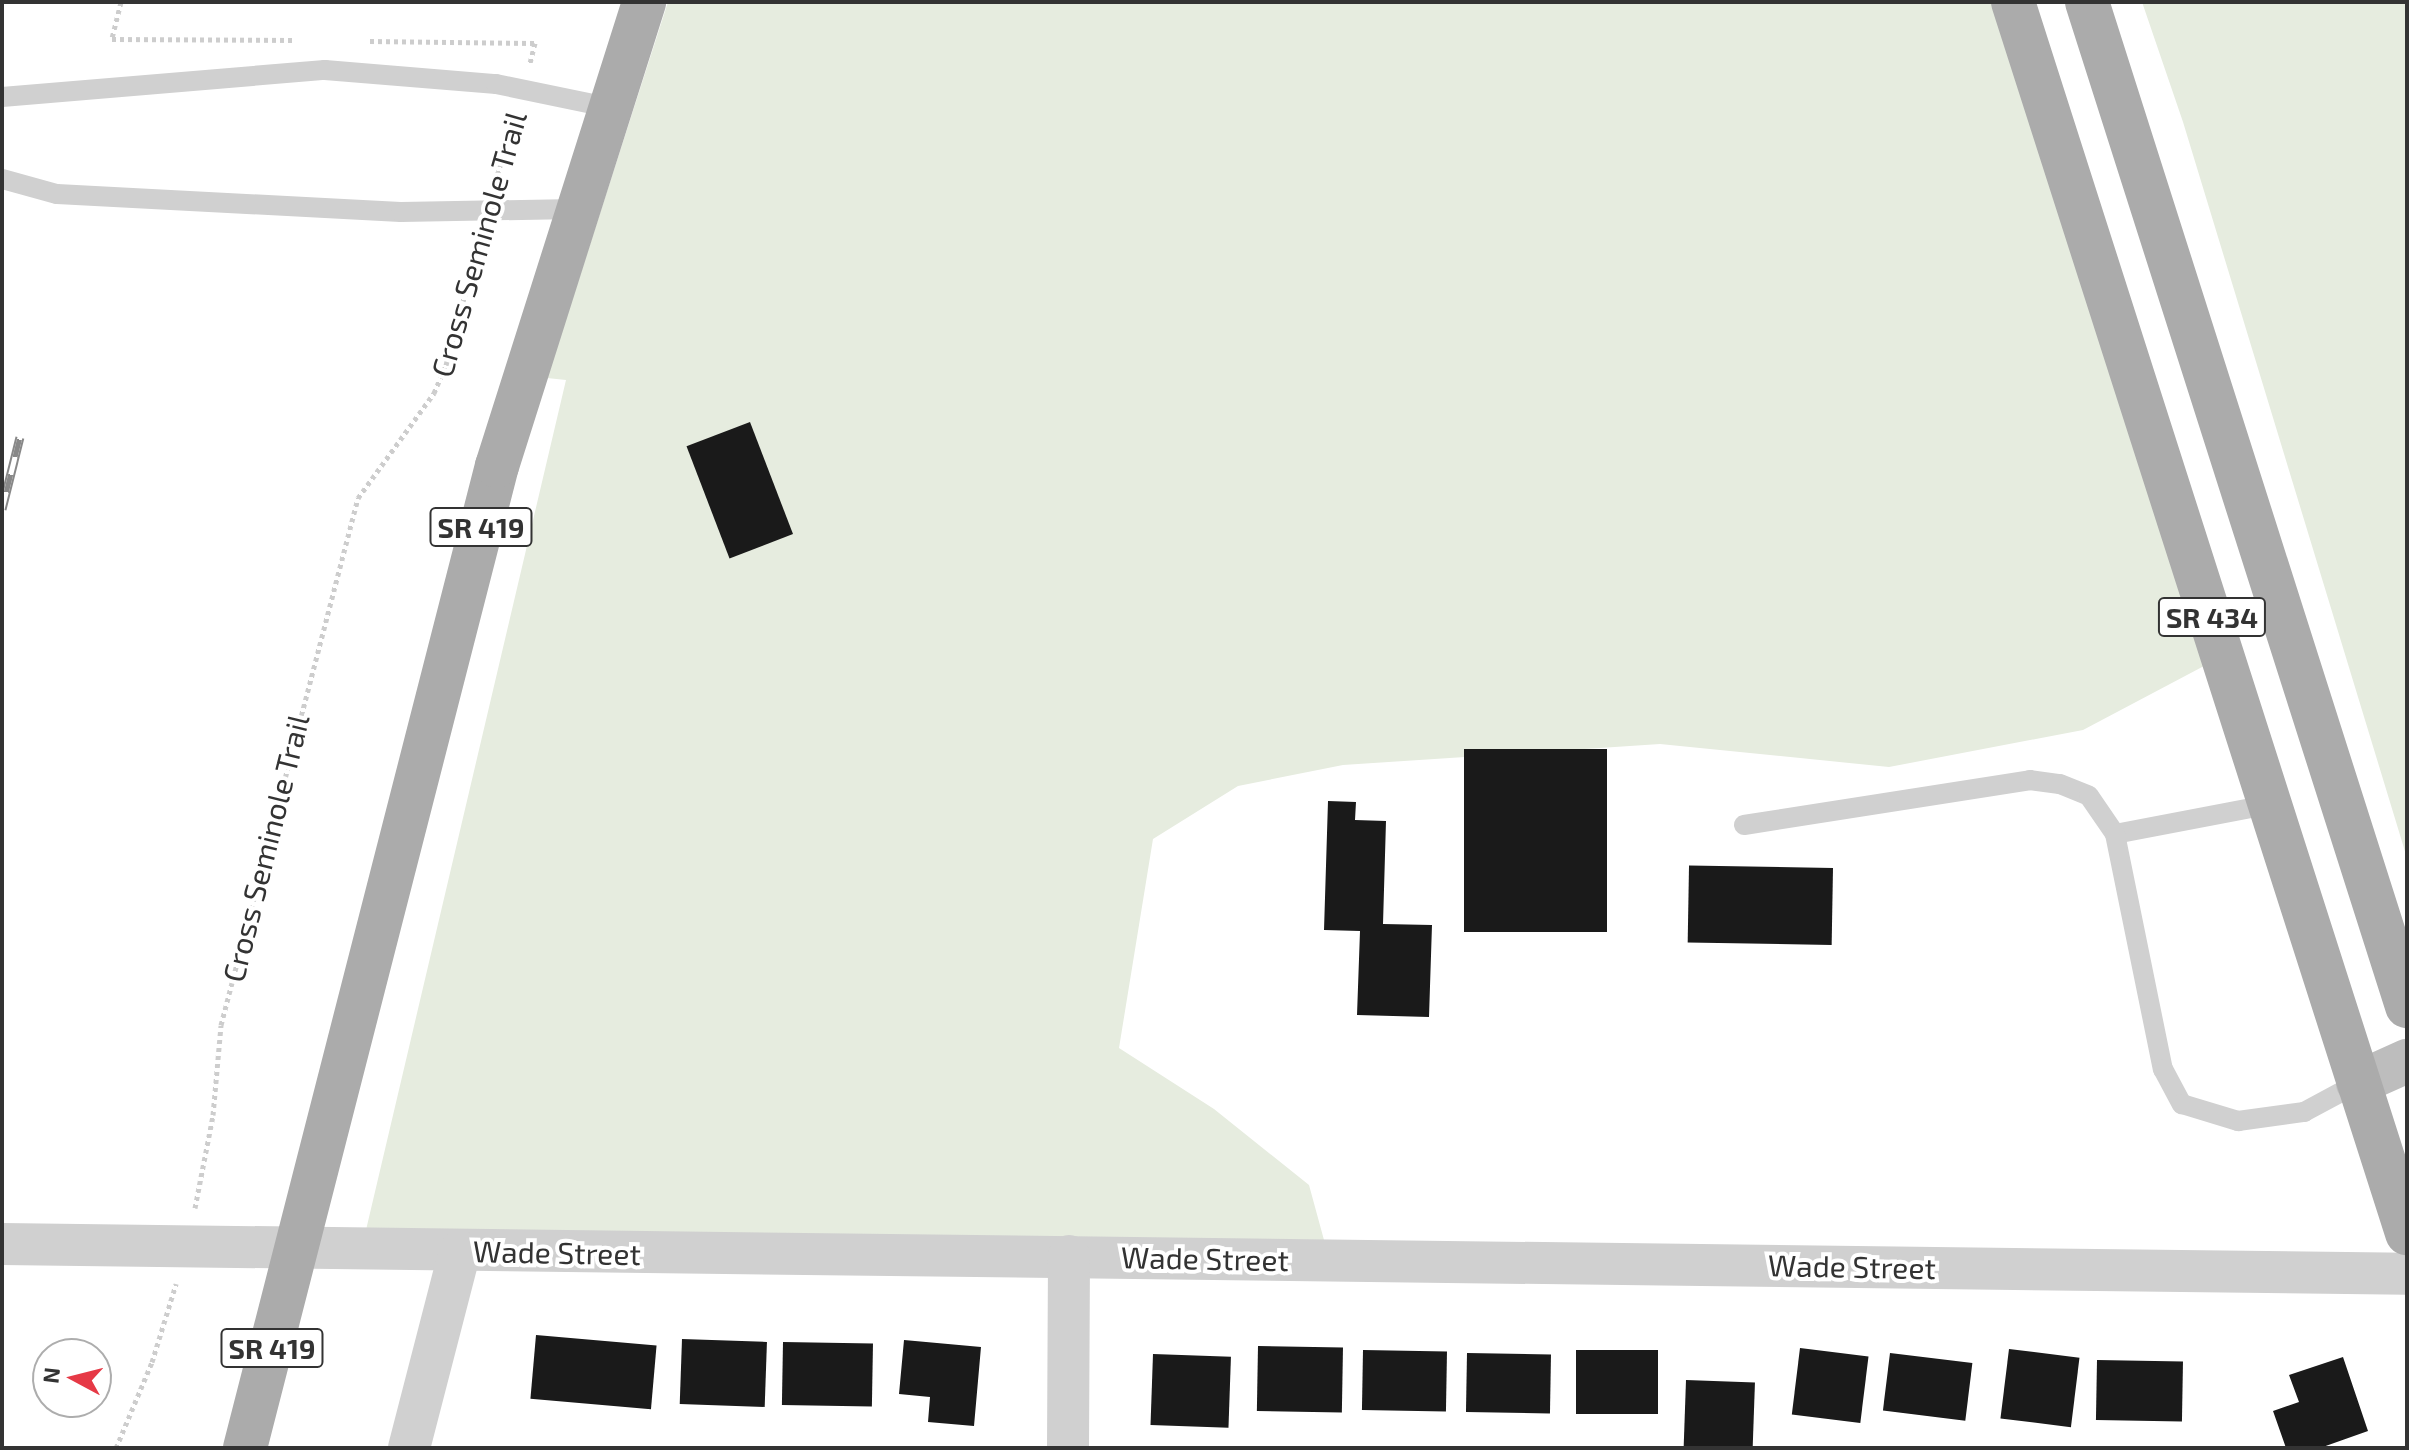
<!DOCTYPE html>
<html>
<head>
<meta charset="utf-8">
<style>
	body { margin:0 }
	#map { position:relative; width:2409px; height:1450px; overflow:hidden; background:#fff; font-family:"Exo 2",sans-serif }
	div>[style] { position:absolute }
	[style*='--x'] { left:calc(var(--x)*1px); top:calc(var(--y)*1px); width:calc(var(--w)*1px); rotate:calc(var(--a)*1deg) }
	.green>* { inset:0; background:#e6ecdf }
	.building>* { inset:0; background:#1a1a1a; transform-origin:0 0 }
	.path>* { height:5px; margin-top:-2.5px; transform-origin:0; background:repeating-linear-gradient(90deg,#cdcdcd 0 4px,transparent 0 8px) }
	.lane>* { height:20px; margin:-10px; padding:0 10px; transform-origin:10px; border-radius:10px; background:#d0d0d0 }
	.street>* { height:42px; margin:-21px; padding:0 21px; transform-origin:21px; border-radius:21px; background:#d0d0d0 }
	.secondary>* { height:44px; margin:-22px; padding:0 22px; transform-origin:22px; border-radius:22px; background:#bdbdbd }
	.primary>* { height:44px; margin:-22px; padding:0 22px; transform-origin:22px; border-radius:22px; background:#ababab }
	.rail>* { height:9px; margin-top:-4.5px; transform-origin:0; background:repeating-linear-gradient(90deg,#fff 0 18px,#888 0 36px); box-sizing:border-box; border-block:2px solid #888 }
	span { translate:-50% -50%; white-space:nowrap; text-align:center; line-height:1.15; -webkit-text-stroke:8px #fff; paint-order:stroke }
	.shield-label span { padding:2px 6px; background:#fff; border:2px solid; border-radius:6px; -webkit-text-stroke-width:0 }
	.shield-label { font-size:28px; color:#333; font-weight:700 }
	.street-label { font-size:30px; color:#333 }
	.frame { position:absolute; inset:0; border:4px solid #333; pointer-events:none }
	.north { position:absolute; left:32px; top:1338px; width:80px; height:80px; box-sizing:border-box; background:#fff; border:2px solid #adadad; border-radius:50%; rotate:277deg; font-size:22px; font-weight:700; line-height:32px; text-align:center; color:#333 }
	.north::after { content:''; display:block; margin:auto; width:28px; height:36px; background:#e63946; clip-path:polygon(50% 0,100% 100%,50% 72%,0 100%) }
</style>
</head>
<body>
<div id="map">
	<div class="green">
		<div style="clip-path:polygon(668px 2px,1991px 2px,2204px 666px,2083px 730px,1889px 767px,1660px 744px,1343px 765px,1238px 786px,1153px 839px,1119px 1048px,1214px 1109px,1309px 1185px,1324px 1240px,366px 1230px,566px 380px,547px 378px)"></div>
		<div style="clip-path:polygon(2142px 2px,2407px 2px,2407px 858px,2183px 122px)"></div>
	</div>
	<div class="building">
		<div style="left:750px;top:422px;width:120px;height:68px;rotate:69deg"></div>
		<div style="left:1607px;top:749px;width:183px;height:143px;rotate:90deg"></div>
		<div style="clip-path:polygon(1328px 801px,1356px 802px,1355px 820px,1386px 821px,1383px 924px,1432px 925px,1429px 1017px,1357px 1015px,1360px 931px,1324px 930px)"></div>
		<div style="left:1833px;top:868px;width:77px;height:144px;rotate:91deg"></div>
		<div style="left:536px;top:1335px;width:121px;height:64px;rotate:5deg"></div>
		<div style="left:682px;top:1339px;width:85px;height:65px;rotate:2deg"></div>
		<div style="clip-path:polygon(904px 1340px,981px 1347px,974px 1426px,928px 1422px,930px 1397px,899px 1394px)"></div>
		<div style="left:783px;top:1342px;width:90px;height:63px;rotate:1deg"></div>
		<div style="left:1258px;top:1346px;width:85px;height:65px;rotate:1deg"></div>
		<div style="left:1800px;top:1348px;width:69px;height:67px;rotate:7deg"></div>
		<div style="left:2009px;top:1349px;width:71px;height:70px;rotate:7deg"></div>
		<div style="left:1363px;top:1350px;width:84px;height:60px;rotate:1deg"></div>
		<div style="left:1576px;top:1350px;width:82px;height:64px"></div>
		<div style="left:1467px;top:1353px;width:84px;height:59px;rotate:1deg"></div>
		<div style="left:1890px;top:1353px;width:83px;height:58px;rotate:7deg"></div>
		<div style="left:1153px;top:1354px;width:78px;height:71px;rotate:2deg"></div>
		<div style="clip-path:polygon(2343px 1357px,2368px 1431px,2320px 1448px,2286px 1448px,2273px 1411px,2299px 1402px,2289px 1375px)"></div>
		<div style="left:2097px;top:1360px;width:86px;height:60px;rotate:1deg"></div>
		<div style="left:1686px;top:1380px;width:69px;height:68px;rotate:2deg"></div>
	</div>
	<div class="path">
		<div style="--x:121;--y:2;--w:38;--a:104"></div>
		<div style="--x:112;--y:39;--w:180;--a:0.3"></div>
		<div style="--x:370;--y:41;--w:165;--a:0.7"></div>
		<div style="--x:535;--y:43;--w:21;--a:104"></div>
		<div style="--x:495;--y:182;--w:70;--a:-72.6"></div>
		<div style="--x:195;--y:1208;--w:95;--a:-79"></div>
		<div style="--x:213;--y:1115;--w:90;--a:-84.9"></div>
		<div style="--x:221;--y:1025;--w:545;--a:-75.43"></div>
		<div style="--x:358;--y:498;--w:130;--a:-54.1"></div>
		<div style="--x:434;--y:393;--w:30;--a:-67"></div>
		<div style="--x:446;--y:365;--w:131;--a:-75"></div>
		<div style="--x:116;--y:1448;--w:93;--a:-67.3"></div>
		<div style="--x:152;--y:1362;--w:82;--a:-72.9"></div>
	</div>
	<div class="lane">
		<div style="--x:2;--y:97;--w:324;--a:-4.8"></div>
		<div style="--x:325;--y:70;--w:172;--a:4.7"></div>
		<div style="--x:496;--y:84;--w:113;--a:11.7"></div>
		<div style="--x:2;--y:179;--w:57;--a:15.3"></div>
		<div style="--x:57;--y:194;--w:344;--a:3"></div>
		<div style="--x:401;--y:212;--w:175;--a:-1"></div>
		<div style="--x:1744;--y:825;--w:290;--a:-8.9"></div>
		<div style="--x:2030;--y:780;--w:30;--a:8"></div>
		<div style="--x:2060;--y:784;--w:31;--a:22"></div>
		<div style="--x:2089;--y:796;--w:46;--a:55.6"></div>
		<div style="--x:2115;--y:834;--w:160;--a:-10.8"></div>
		<div style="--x:2115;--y:834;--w:240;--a:78.5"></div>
		<div style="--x:2163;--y:1069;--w:40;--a:62"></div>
		<div style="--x:2182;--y:1104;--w:59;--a:16.9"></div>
		<div style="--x:2238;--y:1121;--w:67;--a:-7.8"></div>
		<div style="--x:2304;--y:1112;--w:61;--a:-28.2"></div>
	</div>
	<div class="street">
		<div style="--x:2;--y:1244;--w:2405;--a:0.71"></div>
		<div style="--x:409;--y:1448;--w:203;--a:-75.5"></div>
		<div style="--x:1068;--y:1448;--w:192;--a:-89.7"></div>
	</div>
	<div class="secondary">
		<div style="--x:2358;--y:1083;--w:54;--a:-24.2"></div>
	</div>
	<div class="primary">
		<div style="--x:2013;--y:2;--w:1293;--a:72.25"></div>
		<div style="--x:2087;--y:2;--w:1054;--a:72.32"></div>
		<div style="--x:245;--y:1448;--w:1014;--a:-75.61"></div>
		<div style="--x:497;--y:466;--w:487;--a:-72.4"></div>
	</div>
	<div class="rail">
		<div style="--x:2;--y:509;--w:74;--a:-76"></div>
	</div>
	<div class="shield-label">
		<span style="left:481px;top:527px">SR 419</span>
		<span style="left:2212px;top:617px">SR 434</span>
		<span style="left:272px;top:1348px">SR 419</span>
	</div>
	<div class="street-label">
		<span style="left:478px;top:244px;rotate:-74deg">Cross Seminole Trail</span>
		<span style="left:265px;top:848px;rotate:-76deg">Cross Seminole Trail</span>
		<span style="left:557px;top:1252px;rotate:1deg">Wade Street</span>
		<span style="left:1205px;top:1258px;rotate:1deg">Wade Street</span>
		<span style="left:1852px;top:1266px;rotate:1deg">Wade Street</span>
	</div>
	<div class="frame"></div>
	<div class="north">N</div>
</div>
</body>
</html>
